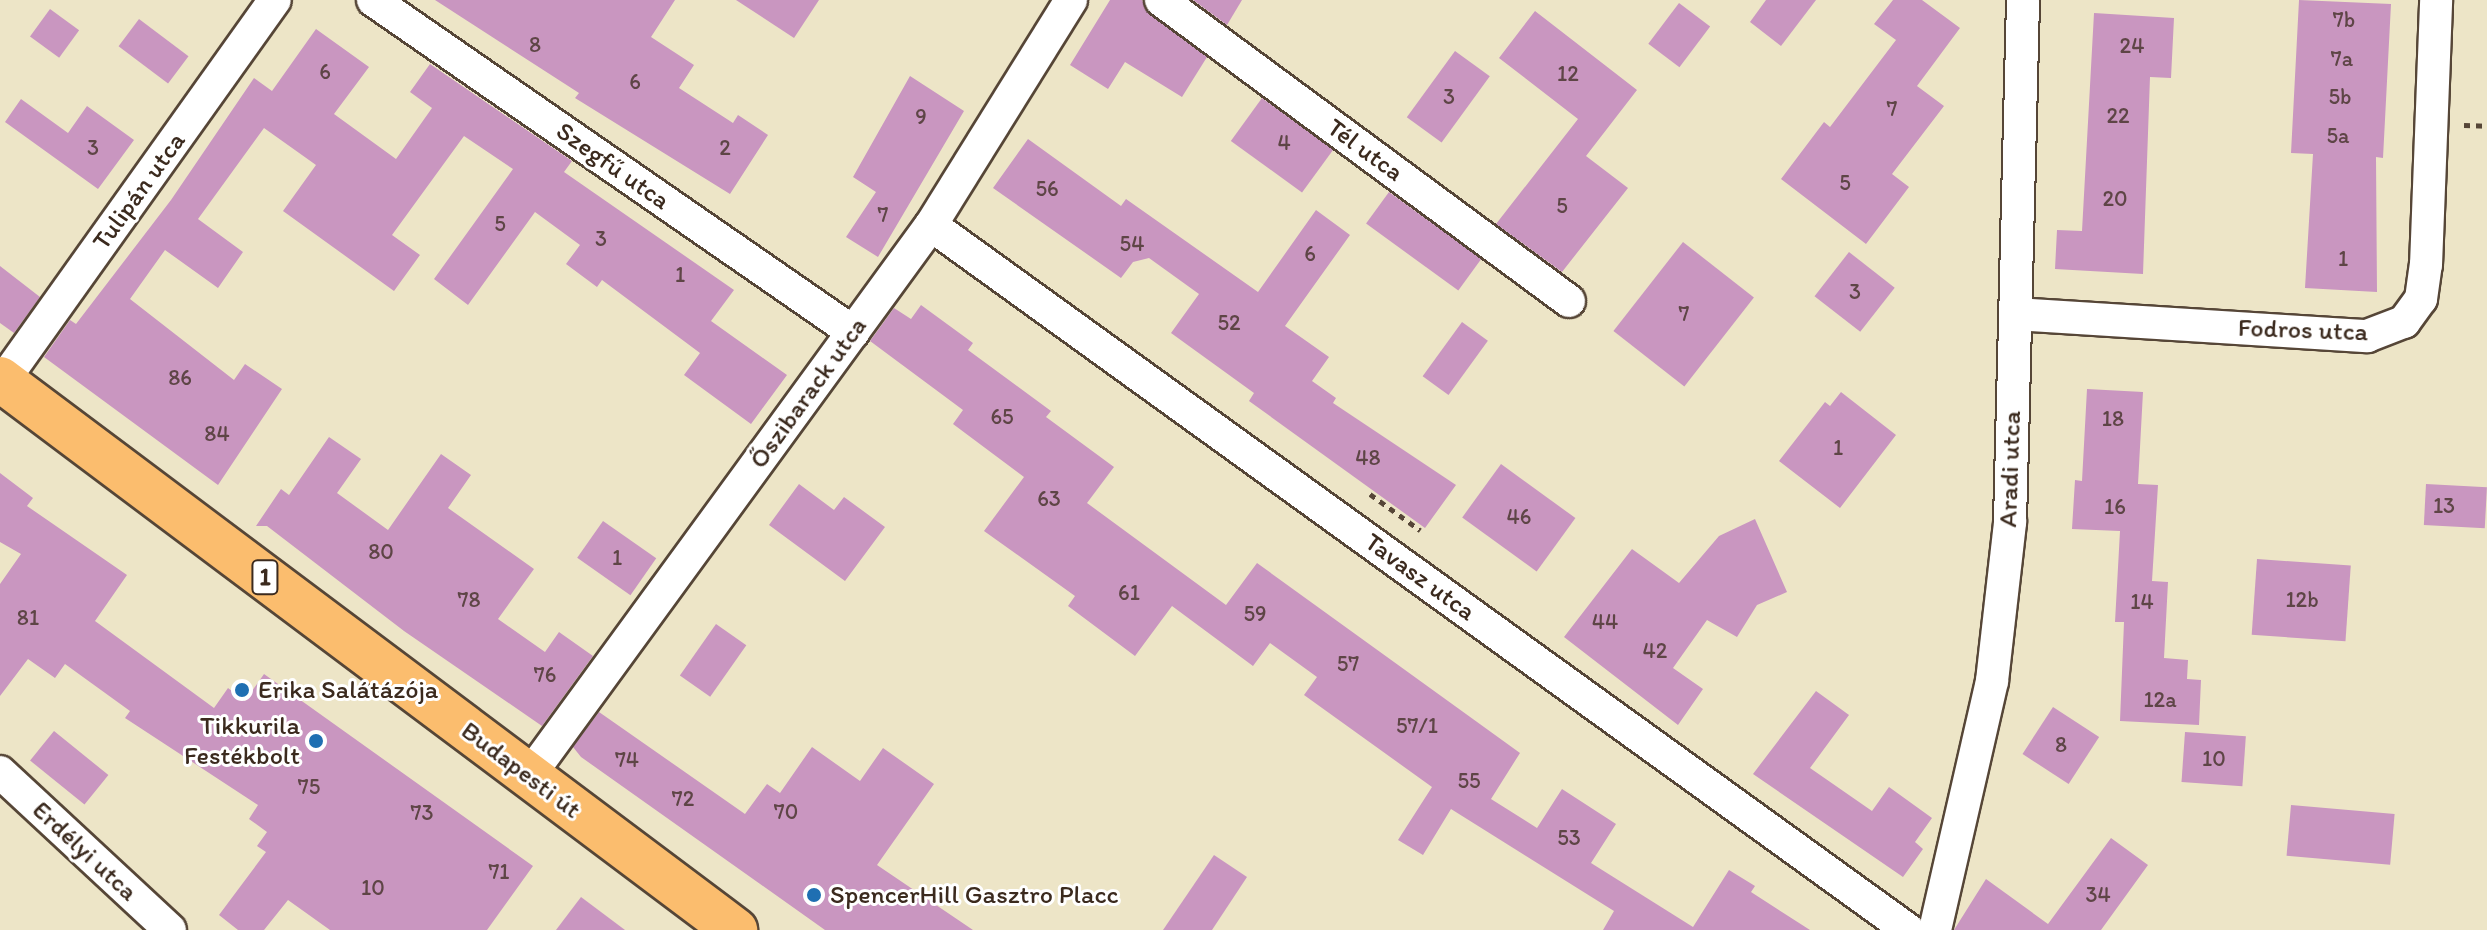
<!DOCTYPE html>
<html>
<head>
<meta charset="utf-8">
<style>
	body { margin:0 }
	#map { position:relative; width:2487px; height:930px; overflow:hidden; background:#ede5c7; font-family:Itim,sans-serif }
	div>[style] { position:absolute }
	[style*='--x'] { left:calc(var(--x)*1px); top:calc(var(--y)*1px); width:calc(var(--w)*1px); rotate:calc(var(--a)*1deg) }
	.building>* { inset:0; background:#c996c0; transform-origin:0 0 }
	.path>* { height:5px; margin-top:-2.5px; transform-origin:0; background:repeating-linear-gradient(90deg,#564637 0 6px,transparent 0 12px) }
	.roads { filter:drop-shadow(2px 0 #564637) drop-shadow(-2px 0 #564637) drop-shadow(0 2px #564637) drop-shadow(0 -2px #564637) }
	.minor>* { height:32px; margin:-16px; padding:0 16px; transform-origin:16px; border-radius:16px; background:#fff }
	.primary>* { height:44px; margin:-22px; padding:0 22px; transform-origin:22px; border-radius:22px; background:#fbbd6e }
	.dots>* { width:22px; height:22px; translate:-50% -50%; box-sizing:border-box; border:4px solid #fff; border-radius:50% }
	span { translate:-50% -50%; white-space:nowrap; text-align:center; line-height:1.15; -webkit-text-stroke:6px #fff; paint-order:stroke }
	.number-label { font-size:22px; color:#5e4546 }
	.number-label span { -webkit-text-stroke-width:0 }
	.shield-label span { padding:2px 6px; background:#fff; border:2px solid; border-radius:6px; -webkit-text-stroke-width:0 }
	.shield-label { font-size:24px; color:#3b2a1e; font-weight:700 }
	.street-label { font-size:26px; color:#3b2a1e }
	.poi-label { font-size:26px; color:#3b2a1e }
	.left { translate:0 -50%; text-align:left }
	.right { translate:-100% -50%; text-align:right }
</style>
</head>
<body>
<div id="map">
	<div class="building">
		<div style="clip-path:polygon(435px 0,675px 0,651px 37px,694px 65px,679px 88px,733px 123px,738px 115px,768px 135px,730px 194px,575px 98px,579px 93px)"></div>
		<div style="clip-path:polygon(736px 0,819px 0,794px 38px)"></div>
		<div style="clip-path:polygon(1110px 0,1142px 0,1150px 15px,1207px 57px,1182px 97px,1125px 62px,1108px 89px,1070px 65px)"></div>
		<div style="clip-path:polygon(1193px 0,1242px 0,1227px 25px)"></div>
		<div style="clip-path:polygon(1766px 0,1816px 0,1781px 46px,1750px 22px)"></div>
		<div style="clip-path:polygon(1893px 0,1922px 0,1960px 28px,1917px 86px,1944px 106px,1892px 174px,1909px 187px,1866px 244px,1781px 179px,1824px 122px,1830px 127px,1896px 40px,1874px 24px)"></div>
		<div style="clip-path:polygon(2299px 0,2391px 4px,2383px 158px,2376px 157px,2377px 292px,2305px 288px,2313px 154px,2291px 153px)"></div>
		<div style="left:1679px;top:3px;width:39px;height:51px;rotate:37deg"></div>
		<div style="left:50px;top:9px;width:36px;height:34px;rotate:36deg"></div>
		<div style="clip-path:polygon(1535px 11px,1637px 90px,1586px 156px,1628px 188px,1562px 272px,1496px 224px,1578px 119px,1499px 58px)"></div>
		<div style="clip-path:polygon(2094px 13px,2174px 18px,2171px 78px,2150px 77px,2143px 274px,2055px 269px,2057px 230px,2082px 231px)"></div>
		<div style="left:139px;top:19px;width:62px;height:34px;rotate:37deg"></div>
		<div style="clip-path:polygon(316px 29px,369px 67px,334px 114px,396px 159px,432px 108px,410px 92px,430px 64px,572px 161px,564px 172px,734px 290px,711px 321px,787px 375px,751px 424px,684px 375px,700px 353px,602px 280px,597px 287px,566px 264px,580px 245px,535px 212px,468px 305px,434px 279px,513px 169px,464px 136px,392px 235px,420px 255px,394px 291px,283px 211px,316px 165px,264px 128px,198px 219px,243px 252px,218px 288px,165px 250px,130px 299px,234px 380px,245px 364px,282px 389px,218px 485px,44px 357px,70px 320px,76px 324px,171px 200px,254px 78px,272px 91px)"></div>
		<div style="left:1455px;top:51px;width:43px;height:82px;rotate:36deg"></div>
		<div style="clip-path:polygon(910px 76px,964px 111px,878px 257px,846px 237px,876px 192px,853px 177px)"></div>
		<div style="left:1262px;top:98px;width:88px;height:53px;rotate:36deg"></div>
		<div style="clip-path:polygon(21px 99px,68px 133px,87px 106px,134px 140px,98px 189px,5px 122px)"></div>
		<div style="clip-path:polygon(1028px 139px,1121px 206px,1126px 199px,1258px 292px,1316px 210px,1350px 235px,1285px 326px,1329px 357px,1312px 381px,1336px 398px,1333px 403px,1456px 485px,1425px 528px,1249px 401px,1254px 393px,1171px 333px,1199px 294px,1149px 258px,1133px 262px,1121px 278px,993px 188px)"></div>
		<div style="left:1389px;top:192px;width:114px;height:39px;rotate:36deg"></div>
		<div style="left:1683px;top:242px;width:90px;height:113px;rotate:38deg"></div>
		<div style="left:1849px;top:252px;width:58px;height:56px;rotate:38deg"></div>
		<div style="clip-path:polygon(0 266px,40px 297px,14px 333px,0 323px)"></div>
		<div style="clip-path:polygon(921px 305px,973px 343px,968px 350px,1051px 411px,1046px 417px,1114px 467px,1087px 503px,1226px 605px,1257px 563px,1520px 753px,1491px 799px,1537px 828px,1562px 789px,1616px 824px,1591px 863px,1693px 927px,1729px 870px,1755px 886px,1751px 892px,1810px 930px,1603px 930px,1614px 911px,1451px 809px,1423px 855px,1398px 840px,1432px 787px,1304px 695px,1317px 677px,1270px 643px,1253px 666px,1172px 606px,1135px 656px,1068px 606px,1075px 596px,984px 531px,1024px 477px,953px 424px,963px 410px,870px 341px,894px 308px,911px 319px)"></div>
		<div style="left:1462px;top:322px;width:32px;height:67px;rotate:36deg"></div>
		<div style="clip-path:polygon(2087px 389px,2143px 392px,2138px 484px,2158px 485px,2152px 581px,2168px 582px,2164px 658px,2188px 660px,2187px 679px,2201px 680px,2199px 725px,2120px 721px,2124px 622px,2115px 622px,2120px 531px,2072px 529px,2075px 480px,2082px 481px)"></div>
		<div style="clip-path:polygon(1841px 392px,1896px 435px,1840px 508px,1779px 461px,1825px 402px,1830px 406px)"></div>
		<div style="clip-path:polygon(329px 437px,361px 459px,337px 493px,388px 530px,441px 454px,471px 475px,448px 508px,534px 569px,498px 619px,545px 652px,559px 632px,593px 656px,542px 726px,404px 631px,267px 526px,256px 526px,281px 489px,289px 495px)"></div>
		<div style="left:1501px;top:464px;width:92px;height:66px;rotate:36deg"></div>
		<div style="clip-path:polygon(0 473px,33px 498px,27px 506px,127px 575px,95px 621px,214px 708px,228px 688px,245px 701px,264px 674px,533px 866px,487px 930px,330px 930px,288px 900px,264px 930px,238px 930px,219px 915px,266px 852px,257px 846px,267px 832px,249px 819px,258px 805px,125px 718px,130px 711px,65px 664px,55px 678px,28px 659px,0 696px,0 584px,21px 554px,0 542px)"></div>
		<div style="clip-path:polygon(799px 484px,834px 510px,844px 497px,885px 527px,845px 581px,769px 525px)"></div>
		<div style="left:2426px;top:484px;width:61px;height:41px;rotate:3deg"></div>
		<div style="clip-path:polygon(1755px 519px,1787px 592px,1757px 605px,1737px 637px,1707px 620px,1673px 668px,1703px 689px,1678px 725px,1564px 637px,1632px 549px,1679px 583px,1719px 536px)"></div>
		<div style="left:603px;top:521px;width:65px;height:45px;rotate:35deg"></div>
		<div style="left:2257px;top:559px;width:94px;height:76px;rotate:4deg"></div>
		<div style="left:716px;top:624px;width:37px;height:63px;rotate:35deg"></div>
		<div style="clip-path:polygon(1816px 691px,1849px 715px,1810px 768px,1872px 811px,1889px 787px,1932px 818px,1915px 842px,1923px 849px,1903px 877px,1753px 774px)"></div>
		<div style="left:2053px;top:707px;width:55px;height:56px;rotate:33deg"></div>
		<div style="clip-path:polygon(599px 712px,745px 814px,767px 784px,780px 793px,812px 747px,860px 781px,883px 748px,934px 784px,877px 865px,973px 930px,825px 930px,581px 757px,573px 747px)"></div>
		<div style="left:54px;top:731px;width:70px;height:38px;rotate:39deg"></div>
		<div style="left:2185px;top:732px;width:61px;height:50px;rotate:4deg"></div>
		<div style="left:2291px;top:805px;width:104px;height:51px;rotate:5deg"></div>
		<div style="clip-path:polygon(2111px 838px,2148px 865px,2101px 930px,1954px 930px,1986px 879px,2048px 924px)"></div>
		<div style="clip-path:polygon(1214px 855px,1247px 877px,1212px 930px,1163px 930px)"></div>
		<div style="clip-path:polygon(581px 897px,625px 930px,556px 930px)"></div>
	</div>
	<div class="path">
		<div style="--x:2464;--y:125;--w:23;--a:2"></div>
		<div style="--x:1370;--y:494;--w:62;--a:35.8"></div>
	</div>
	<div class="roads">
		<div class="minor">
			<div style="--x:373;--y:0;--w:584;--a:34.67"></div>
			<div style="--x:1161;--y:0;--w:507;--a:36.42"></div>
			<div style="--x:931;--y:225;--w:1205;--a:35.81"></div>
			<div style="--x:2015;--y:314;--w:353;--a:3.6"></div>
			<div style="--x:2367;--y:336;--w:40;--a:-21"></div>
			<div style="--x:2404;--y:322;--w:29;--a:-54"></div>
			<div style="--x:2421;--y:299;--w:34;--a:-82"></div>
			<div style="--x:2426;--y:265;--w:265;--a:-87.8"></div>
			<div style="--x:3;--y:381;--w:468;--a:-54.5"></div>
			<div style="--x:0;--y:772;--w:232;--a:42.9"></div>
			<div style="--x:529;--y:776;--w:682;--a:-53.89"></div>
			<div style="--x:931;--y:225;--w:265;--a:-58.1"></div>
			<div style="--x:1935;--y:930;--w:255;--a:-77.1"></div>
			<div style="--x:1992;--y:681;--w:160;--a:-83.5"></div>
			<div style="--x:2010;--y:522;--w:522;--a:-88.57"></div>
		</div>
		<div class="primary">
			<div style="--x:0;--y:379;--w:919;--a:36.86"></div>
		</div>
	</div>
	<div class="dots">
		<div style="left:242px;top:690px;background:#1f6fb2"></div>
		<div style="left:316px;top:741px;background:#1f6fb2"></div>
		<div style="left:814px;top:895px;background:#1f6fb2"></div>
	</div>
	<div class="number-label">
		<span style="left:2344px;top:20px">7b</span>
		<span style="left:535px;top:45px">8</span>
		<span style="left:2132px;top:46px">24</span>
		<span style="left:2342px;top:59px">7a</span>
		<span style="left:325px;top:72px">6</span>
		<span style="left:1568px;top:74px">12</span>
		<span style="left:635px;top:82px">6</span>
		<span style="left:1449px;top:97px">3</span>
		<span style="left:2340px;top:97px">5b</span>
		<span style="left:1892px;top:109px">7</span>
		<span style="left:2118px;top:116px">22</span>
		<span style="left:921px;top:117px">9</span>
		<span style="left:2338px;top:136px">5a</span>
		<span style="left:1284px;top:143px">4</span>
		<span style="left:93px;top:148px">3</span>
		<span style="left:725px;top:148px">2</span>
		<span style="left:1845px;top:183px">5</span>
		<span style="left:1047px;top:189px">56</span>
		<span style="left:2115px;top:199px">20</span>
		<span style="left:1562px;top:206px">5</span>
		<span style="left:883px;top:215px">7</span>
		<span style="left:500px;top:224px">5</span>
		<span style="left:601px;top:239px">3</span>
		<span style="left:1132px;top:244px">54</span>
		<span style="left:1310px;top:254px">6</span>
		<span style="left:2343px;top:259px">1</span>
		<span style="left:680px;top:275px">1</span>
		<span style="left:1855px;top:292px">3</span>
		<span style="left:1684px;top:314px">7</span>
		<span style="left:1229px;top:323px">52</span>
		<span style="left:180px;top:378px">86</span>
		<span style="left:1002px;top:417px">65</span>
		<span style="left:2113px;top:419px">18</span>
		<span style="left:217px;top:434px">84</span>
		<span style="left:1838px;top:448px">1</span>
		<span style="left:1368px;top:458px">48</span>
		<span style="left:1049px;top:499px">63</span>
		<span style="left:2444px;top:506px">13</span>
		<span style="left:2115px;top:507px">16</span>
		<span style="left:1519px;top:517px">46</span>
		<span style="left:381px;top:552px">80</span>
		<span style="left:617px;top:558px">1</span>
		<span style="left:1129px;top:593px">61</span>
		<span style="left:469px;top:600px">78</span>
		<span style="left:2302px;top:600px">12b</span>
		<span style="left:2142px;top:602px">14</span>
		<span style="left:1255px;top:614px">59</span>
		<span style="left:28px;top:618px">81</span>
		<span style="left:1605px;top:622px">44</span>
		<span style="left:1655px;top:651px">42</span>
		<span style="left:1348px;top:664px">57</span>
		<span style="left:545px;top:675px">76</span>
		<span style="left:2160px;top:700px">12a</span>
		<span style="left:1417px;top:726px">57/1</span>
		<span style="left:2061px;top:745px">8</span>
		<span style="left:2214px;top:759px">10</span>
		<span style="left:627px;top:760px">74</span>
		<span style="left:1469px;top:781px">55</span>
		<span style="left:309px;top:787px">75</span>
		<span style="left:683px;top:799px">72</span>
		<span style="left:786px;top:812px">70</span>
		<span style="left:422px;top:813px">73</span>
		<span style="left:1569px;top:838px">53</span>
		<span style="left:499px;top:872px">71</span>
		<span style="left:373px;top:888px">10</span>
		<span style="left:2098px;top:895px">34</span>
	</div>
	<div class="shield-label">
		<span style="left:265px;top:577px">1</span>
	</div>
	<div class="street-label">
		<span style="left:1365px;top:150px;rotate:36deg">Tél utca</span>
		<span style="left:613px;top:166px;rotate:35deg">Szegfű utca</span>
		<span style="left:139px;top:191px;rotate:-54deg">Tulipán utca</span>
		<span style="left:2303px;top:330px;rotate:2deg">Fodros utca</span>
		<span style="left:808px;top:393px;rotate:-54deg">Őszibarack utca</span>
		<span style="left:2010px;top:469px;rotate:-88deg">Aradi utca</span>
		<span style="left:1420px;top:577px;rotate:36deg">Tavasz utca</span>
		<span style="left:521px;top:770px;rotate:37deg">Budapesti út</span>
		<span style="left:85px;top:851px;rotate:43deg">Erdélyi utca</span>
	</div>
	<div class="poi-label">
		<span class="left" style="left:258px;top:690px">Erika Salátázója</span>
		<span class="right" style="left:300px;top:741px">Tikkurila<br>Festékbolt</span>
		<span class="left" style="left:830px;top:895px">SpencerHill Gasztro Placc</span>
	</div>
</div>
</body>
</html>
